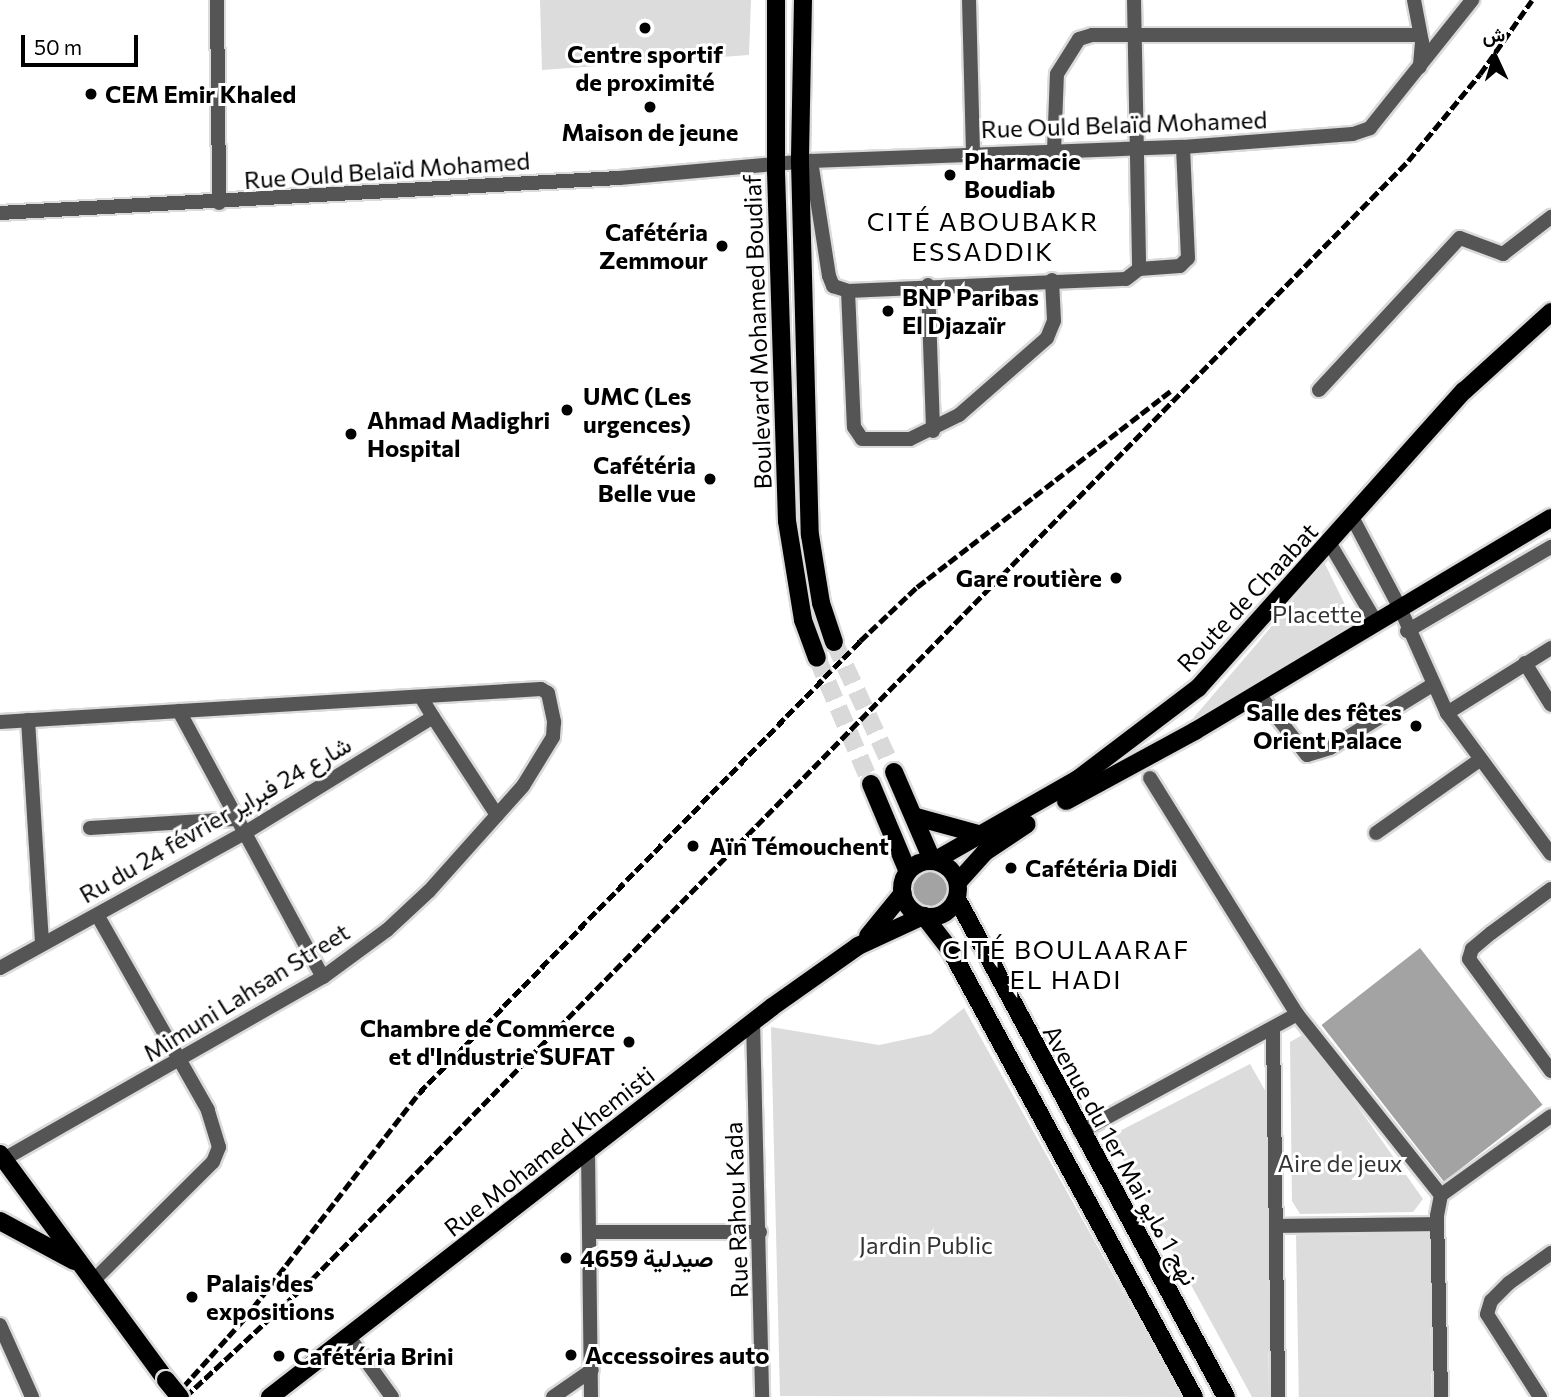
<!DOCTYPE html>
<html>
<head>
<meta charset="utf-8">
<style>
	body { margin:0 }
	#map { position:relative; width:1551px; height:1397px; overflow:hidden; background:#fff; font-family:Commissioner,Vazirmatn,sans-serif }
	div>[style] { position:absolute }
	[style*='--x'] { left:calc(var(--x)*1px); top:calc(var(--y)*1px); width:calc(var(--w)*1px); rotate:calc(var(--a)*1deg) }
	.green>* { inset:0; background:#dcdcdc; transform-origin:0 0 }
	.water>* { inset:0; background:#a3a3a3; transform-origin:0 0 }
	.round { border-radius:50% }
	.primary-tunnel>* { height:18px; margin-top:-9px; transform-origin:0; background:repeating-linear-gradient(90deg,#d9d9d9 0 18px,transparent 0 27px) }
	.roads { filter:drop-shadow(2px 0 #dbdbdb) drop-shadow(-2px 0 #dbdbdb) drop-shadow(0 2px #dbdbdb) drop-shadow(0 -2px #dbdbdb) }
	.minor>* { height:14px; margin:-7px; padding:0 7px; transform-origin:7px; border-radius:7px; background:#555 }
	.primary>* { height:18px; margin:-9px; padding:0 9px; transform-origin:9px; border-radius:9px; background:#000 }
	.primary>.ring { margin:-9px; padding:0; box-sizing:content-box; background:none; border:18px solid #000; border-radius:50% }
	.rail>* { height:4.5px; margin-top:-2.25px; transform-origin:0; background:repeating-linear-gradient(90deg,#000 0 10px,transparent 0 13.5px) }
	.bridges { filter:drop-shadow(2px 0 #dbdbdb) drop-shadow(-2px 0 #dbdbdb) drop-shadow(0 2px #dbdbdb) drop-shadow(0 -2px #dbdbdb) }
	.primary-bridge>* { height:18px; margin:-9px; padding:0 9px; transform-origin:9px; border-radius:9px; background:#000 }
	.dots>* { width:19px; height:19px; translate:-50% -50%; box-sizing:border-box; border:4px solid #fff; border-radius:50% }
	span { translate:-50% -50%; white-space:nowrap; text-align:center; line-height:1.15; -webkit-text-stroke:6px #fff; paint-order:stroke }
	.poi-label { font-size:24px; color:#000; font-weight:700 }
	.left { translate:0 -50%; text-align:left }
	.right { translate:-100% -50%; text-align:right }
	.street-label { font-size:24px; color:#000 }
	.park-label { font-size:24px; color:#333 }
	.neighbourhood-label { font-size:26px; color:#000; letter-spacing:2px }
	.north { position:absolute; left:1460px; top:21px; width:70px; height:70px; -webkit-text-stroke:5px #fff; paint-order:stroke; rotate:356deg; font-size:19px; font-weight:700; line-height:28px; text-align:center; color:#000 }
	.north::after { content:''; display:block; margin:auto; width:24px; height:32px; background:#000; clip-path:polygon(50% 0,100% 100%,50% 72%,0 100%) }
	.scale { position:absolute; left:21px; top:35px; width:117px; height:32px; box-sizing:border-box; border:4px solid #000; border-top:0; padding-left:9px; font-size:21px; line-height:24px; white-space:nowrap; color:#000; -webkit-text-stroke:5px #fff; paint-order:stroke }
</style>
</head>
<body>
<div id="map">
	<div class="green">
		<div style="clip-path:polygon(540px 0,751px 0,749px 55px,542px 70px)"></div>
		<div style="clip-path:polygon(1324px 562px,1354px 623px,1189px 723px,1256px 645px)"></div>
		<div style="clip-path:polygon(964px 1008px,1182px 1397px,780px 1396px,771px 1027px,879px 1045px,931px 1034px)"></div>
		<div style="clip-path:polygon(1306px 1033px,1423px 1199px,1413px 1212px,1300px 1214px,1292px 1201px,1290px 1042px)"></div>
		<div style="clip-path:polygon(1250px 1064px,1266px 1092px,1269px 1397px,1252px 1397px,1110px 1136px)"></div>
		<div style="left:1429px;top:1233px;width:164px;height:133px;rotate:89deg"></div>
	</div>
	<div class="water">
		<div class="round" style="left:908px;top:865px;width:42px;height:42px"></div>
		<div style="left:1420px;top:948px;width:199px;height:125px;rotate:52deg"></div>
	</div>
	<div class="primary-tunnel">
		<div style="--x:834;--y:642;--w:143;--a:65.2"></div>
		<div style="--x:817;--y:658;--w:137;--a:66.8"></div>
	</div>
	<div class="roads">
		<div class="minor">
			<div style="--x:217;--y:0;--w:203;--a:89.4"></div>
			<div style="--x:969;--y:0;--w:153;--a:88.5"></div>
			<div style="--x:1134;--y:0;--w:269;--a:88.9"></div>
			<div style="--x:1414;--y:0;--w:43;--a:79.2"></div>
			<div style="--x:1422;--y:42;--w:25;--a:95"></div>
			<div style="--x:1054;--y:151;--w:77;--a:-87.8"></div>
			<div style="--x:1057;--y:74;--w:41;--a:-57.8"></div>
			<div style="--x:1079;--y:39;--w:14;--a:-17"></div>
			<div style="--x:1092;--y:35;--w:328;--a:0"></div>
			<div style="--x:811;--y:161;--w:116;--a:81.1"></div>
			<div style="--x:829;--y:276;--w:11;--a:68"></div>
			<div style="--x:833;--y:286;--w:16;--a:18"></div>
			<div style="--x:848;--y:291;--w:136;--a:87.5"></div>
			<div style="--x:854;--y:427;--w:14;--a:56"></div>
			<div style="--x:862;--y:439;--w:48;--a:0"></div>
			<div style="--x:910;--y:439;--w:55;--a:-26.1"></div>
			<div style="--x:959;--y:415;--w:117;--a:-41.2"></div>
			<div style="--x:1047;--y:338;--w:18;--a:-68"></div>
			<div style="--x:1054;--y:321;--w:41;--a:-92.8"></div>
			<div style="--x:0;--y:213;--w:620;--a:-3.24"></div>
			<div style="--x:619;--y:178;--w:193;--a:-5.1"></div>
			<div style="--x:811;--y:161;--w:372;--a:-2.2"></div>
			<div style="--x:1183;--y:147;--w:170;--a:-4.4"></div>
			<div style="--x:1353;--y:134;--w:18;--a:-19"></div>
			<div style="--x:1370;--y:128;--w:164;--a:-51.4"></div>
			<div style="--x:928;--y:285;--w:146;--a:88"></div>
			<div style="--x:848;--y:291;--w:278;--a:-2.5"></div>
			<div style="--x:1126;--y:279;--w:16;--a:-38"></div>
			<div style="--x:1139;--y:269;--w:41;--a:-4.2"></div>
			<div style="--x:1180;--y:266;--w:11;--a:-45"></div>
			<div style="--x:1188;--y:258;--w:111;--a:-92.6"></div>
			<div style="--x:1319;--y:390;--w:207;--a:-47.2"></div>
			<div style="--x:1460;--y:238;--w:46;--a:20.4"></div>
			<div style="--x:1503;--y:254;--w:61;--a:-37.6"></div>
			<div style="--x:1352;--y:517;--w:103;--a:62.2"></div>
			<div style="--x:1400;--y:608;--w:115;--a:65.9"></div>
			<div style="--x:1447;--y:713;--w:175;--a:53.6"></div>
			<div style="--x:1330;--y:544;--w:91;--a:59.5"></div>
			<div style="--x:1407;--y:631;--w:167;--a:-30.3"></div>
			<div style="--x:1525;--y:663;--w:49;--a:58.2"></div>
			<div style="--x:1258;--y:693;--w:79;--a:51.7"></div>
			<div style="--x:1307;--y:755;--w:24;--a:-17"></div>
			<div style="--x:1330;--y:748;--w:122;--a:-31.6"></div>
			<div style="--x:179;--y:711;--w:302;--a:61.6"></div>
			<div style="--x:1447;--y:713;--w:123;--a:-32"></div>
			<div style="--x:433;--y:717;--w:117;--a:56.9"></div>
			<div style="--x:28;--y:720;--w:224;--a:86.4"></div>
			<div style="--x:0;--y:722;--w:542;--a:-3.49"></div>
			<div style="--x:541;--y:689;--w:8;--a:30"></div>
			<div style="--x:548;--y:693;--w:30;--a:78"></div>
			<div style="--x:554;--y:722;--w:15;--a:94"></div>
			<div style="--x:553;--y:737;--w:57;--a:121.5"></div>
			<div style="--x:523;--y:786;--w:141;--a:131.8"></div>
			<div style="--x:429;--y:891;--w:57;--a:137.1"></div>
			<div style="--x:387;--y:930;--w:79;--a:143.7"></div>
			<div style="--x:323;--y:977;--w:367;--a:150.3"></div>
			<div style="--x:1150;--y:778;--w:278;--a:58.1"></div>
			<div style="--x:1297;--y:1014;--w:231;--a:51.5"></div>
			<div style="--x:1441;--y:1195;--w:21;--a:101"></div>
			<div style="--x:1437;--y:1216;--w:181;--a:88.7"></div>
			<div style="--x:90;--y:828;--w:145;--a:-3.6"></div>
			<div style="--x:1376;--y:833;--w:128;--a:-35.2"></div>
			<div style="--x:1551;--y:889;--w:74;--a:143.7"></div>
			<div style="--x:1491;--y:933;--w:25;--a:140"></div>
			<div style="--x:1472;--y:949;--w:10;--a:107"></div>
			<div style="--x:1469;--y:959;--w:139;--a:53.8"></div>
			<div style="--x:0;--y:968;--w:277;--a:-28.9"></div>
			<div style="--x:243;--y:834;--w:223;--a:-31.6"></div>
			<div style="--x:433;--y:717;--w:21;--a:-121"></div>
			<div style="--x:753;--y:1022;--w:375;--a:88.6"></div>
			<div style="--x:1273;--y:1028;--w:369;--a:89.2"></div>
			<div style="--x:1080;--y:1132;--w:247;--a:-28.5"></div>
			<div style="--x:588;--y:1151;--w:246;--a:89.3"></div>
			<div style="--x:1441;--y:1195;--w:135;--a:-35.7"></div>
			<div style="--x:1278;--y:1226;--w:159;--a:-0.7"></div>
			<div style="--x:590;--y:1232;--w:170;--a:0"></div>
			<div style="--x:92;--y:1282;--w:170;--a:-44.8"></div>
			<div style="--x:213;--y:1162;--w:16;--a:-68"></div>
			<div style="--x:219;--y:1147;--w:39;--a:-107"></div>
			<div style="--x:208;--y:1110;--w:224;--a:-119.6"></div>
			<div style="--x:0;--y:1325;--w:79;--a:66"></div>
			<div style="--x:349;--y:1337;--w:74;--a:54.4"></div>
			<div style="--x:553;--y:1397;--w:47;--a:-34.7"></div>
			<div style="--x:1540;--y:1397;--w:98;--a:-122.6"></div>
			<div style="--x:1487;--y:1314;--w:14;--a:-73"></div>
			<div style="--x:1491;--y:1301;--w:25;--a:-45"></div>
			<div style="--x:1509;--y:1283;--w:52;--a:-35.5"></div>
		</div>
		<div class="primary">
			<div style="--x:776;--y:0;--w:172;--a:90"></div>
			<div style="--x:776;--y:172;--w:349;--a:88.2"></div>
			<div style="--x:787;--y:521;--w:100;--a:80.8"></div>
			<div style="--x:803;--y:620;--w:40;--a:69.8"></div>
			<div style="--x:803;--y:0;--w:162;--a:91.1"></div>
			<div style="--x:800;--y:162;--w:373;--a:88.5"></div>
			<div style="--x:810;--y:535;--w:69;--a:80.8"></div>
			<div style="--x:821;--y:603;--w:41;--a:71.6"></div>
			<div style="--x:894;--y:772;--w:96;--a:66.6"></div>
			<div style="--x:871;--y:784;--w:95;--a:67.2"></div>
			<div style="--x:1066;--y:801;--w:147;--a:-28.5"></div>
			<div style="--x:1195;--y:731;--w:415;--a:-30.9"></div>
			<div style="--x:916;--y:817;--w:68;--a:15.3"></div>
			<div style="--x:934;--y:861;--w:166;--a:-29.7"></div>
			<div style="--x:1078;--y:779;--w:151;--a:-37.2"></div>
			<div style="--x:1198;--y:688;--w:399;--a:-48.2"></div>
			<div style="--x:1464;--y:391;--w:118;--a:-42.2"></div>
			<div class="ring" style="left:902px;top:861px;width:38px;height:38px"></div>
			<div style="--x:958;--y:882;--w:40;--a:-48"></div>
			<div style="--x:985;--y:852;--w:50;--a:-33.7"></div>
			<div style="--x:957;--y:899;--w:566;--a:61.62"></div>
			<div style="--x:924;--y:916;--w:44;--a:52.4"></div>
			<div style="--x:951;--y:951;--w:508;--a:61.42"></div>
			<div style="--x:868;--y:936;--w:55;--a:-50.9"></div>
			<div style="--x:0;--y:1154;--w:280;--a:53.7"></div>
			<div style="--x:0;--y:1221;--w:84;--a:28.4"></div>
			<div style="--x:270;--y:1397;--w:636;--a:-37.84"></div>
			<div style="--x:772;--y:1007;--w:105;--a:-35.3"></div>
			<div style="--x:858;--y:946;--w:72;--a:-24.8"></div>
		</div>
	</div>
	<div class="rail">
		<div style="--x:174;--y:1397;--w:106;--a:-48.1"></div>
		<div style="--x:245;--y:1318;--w:284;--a:-52.3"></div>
		<div style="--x:419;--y:1093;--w:631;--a:-45.71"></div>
		<div style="--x:860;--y:641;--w:79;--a:-43.5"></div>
		<div style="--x:917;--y:587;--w:324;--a:-37.7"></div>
		<div style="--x:185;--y:1397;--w:173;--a:-42.9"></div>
		<div style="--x:312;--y:1279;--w:1566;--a:-45.57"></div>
		<div style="--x:1408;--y:161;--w:113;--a:-50.4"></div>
		<div style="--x:1480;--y:74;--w:90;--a:-54.9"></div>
	</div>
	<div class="bridges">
		<div class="primary-bridge">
			<div style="--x:166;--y:1380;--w:22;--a:51"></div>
		</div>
	</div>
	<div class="dots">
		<div style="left:645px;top:28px;background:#000"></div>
		<div style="left:91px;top:94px;background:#000"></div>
		<div style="left:650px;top:107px;background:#000"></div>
		<div style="left:950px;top:175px;background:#000"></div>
		<div style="left:722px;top:246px;background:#000"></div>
		<div style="left:888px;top:311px;background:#000"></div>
		<div style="left:567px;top:410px;background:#000"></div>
		<div style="left:351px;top:434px;background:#000"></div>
		<div style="left:710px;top:479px;background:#000"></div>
		<div style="left:1116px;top:578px;background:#000"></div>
		<div style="left:1416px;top:726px;background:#000"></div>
		<div style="left:693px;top:846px;background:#000"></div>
		<div style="left:1011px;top:868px;background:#000"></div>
		<div style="left:629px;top:1042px;background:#000"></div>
		<div style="left:566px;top:1258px;background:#000"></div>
		<div style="left:192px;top:1297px;background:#000"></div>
		<div style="left:571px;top:1355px;background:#000"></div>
		<div style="left:279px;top:1356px;background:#000"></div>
	</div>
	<div class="poi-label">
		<span style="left:645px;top:68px">Centre sportif<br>de proximité</span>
		<span class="left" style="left:105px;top:94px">CEM Emir Khaled</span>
		<span style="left:650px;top:132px">Maison de jeune</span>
		<span class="left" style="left:964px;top:175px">Pharmacie<br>Boudiab</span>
		<span class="right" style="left:708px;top:246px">Cafétéria<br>Zemmour</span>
		<span class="left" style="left:902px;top:311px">BNP Paribas<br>El Djazaïr</span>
		<span class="left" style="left:583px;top:410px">UMC (Les<br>urgences)</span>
		<span class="left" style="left:367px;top:434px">Ahmad Madighri<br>Hospital</span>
		<span class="right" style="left:696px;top:479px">Cafétéria<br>Belle vue</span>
		<span class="right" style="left:1102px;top:578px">Gare routière</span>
		<span class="right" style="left:1402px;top:726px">Salle des fêtes<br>Orient Palace</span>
		<span class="left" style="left:709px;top:846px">Aïn Témouchent</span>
		<span class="left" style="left:1025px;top:868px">Cafétéria Didi</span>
		<span class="right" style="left:615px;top:1042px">Chambre de Commerce<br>et d'Industrie SUFAT</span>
		<span class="left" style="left:580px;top:1258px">صيدلية 4659</span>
		<span class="left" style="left:206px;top:1297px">Palais des<br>expositions</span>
		<span class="left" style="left:585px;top:1355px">Accessoires auto</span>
		<span class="left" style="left:293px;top:1356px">Cafétéria Brini</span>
	</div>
	<div class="street-label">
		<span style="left:1124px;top:124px;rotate:-2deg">Rue Ould Belaïd Mohamed</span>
		<span style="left:387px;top:170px;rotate:-4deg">Rue Ould Belaïd Mohamed</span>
		<span style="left:757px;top:332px;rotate:-92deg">Boulevard Mohamed Boudiaf</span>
		<span style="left:1247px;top:597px;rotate:-47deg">Route de Chaabat</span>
		<span style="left:215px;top:819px;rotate:-30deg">Ru du 24 février شارع 24 فبراير</span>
		<span style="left:246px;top:992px;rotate:-32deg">Mimuni Lahsan Street</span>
		<span style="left:549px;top:1151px;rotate:-38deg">Rue Mohamed Khemisti</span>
		<span style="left:1121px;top:1155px;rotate:61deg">Avenue du 1er Mai نهج 1 مايو</span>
		<span style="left:736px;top:1210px;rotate:-92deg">Rue Rahou Kada</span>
	</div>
	<div class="park-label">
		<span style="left:1317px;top:614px">Placette</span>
		<span style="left:1340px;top:1163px">Aire de jeux</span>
		<span style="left:926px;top:1245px">Jardin Public</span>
	</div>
	<div class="neighbourhood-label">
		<span style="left:983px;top:236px">CITÉ ABOUBAKR<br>ESSADDIK</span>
		<span style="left:1066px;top:964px">CITÉ BOULAARAF<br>EL HADI</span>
	</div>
	<div class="north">ش</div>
	<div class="scale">50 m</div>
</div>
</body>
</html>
